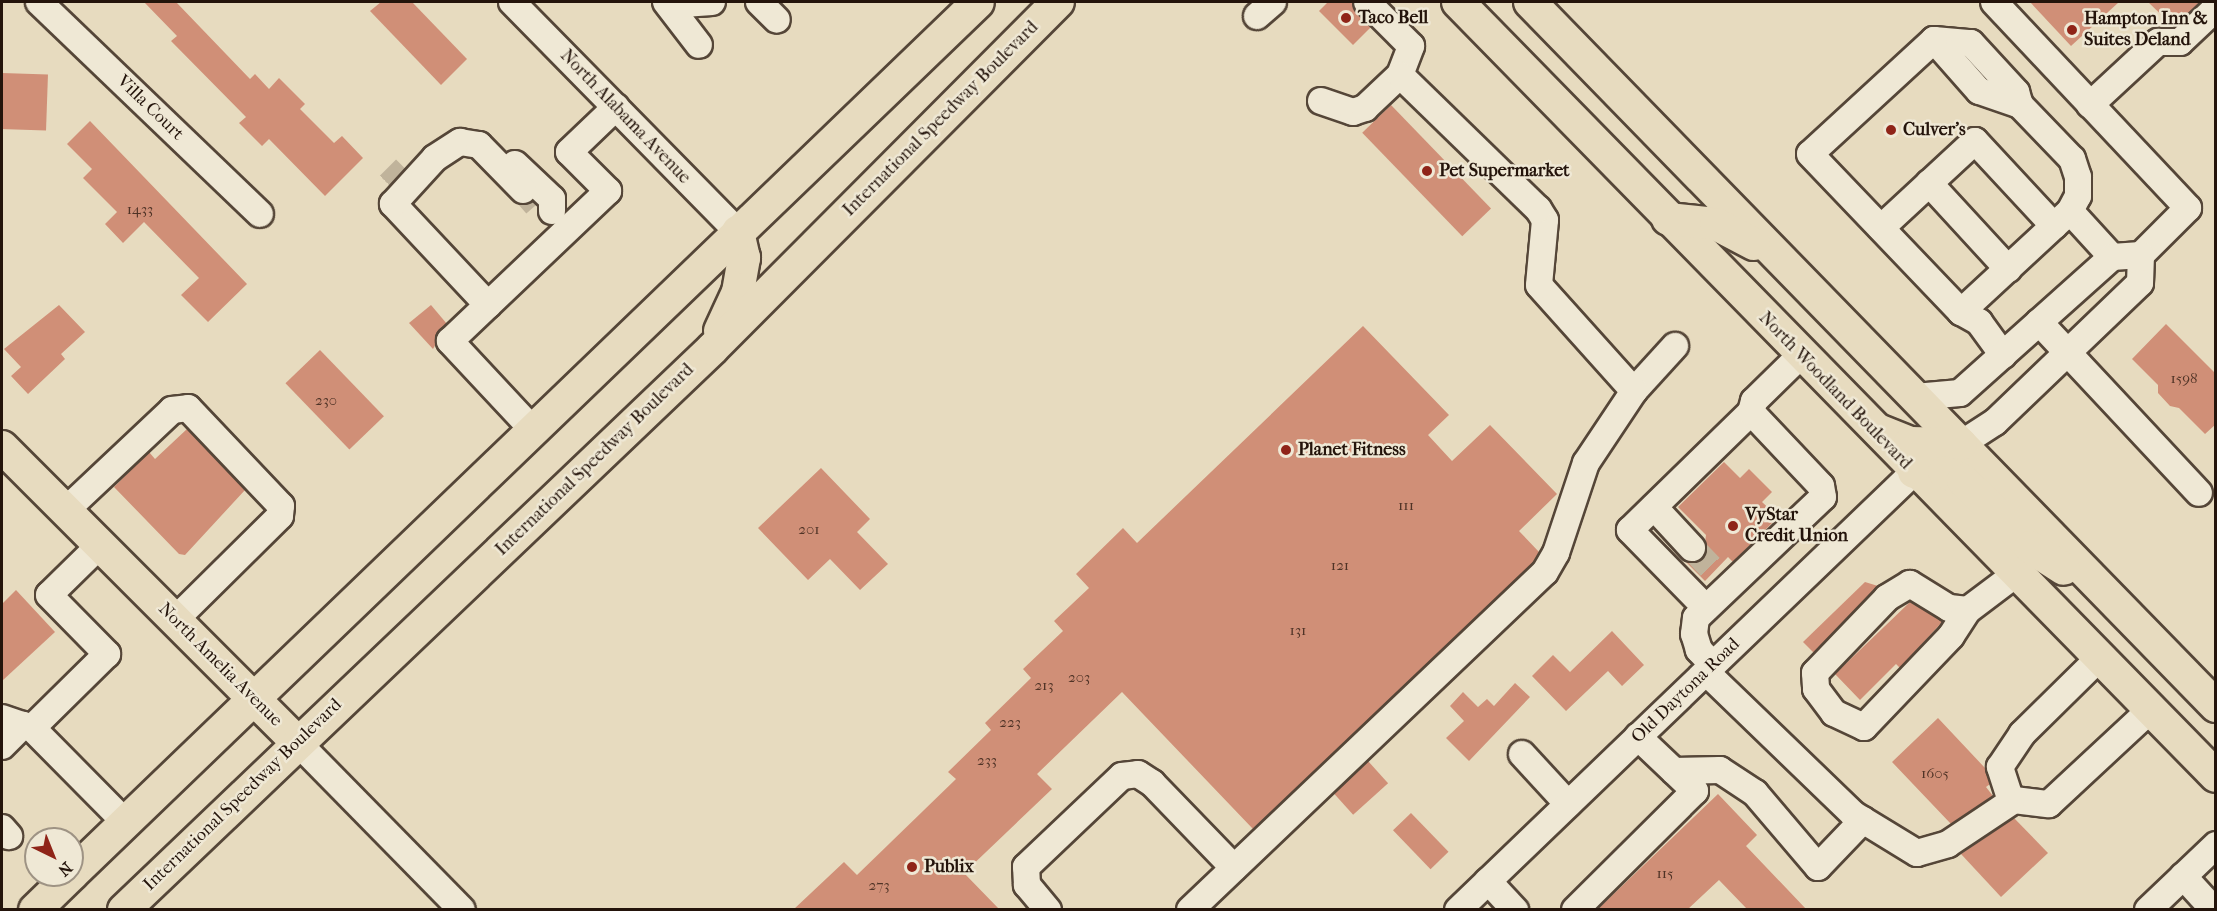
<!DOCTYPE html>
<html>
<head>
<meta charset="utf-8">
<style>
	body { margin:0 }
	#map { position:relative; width:2217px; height:911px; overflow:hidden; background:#e7dbbf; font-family:"IM FELL French Canon",serif }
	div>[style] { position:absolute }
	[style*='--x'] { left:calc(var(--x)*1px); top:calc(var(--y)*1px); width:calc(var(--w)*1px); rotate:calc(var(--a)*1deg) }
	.building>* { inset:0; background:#d08f77; transform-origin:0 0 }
	.minor-tunnel>* { height:26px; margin-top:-13px; transform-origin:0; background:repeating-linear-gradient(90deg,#c0b39b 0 26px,transparent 0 39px) }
	.roads { filter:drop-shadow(2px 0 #554638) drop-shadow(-2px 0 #554638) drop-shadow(0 2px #554638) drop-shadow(0 -2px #554638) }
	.minor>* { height:26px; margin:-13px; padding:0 13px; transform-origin:13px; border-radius:13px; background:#efe8d5 }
	.major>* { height:32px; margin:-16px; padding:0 16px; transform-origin:16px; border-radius:16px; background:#e7dbbf }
	.dots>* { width:16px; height:16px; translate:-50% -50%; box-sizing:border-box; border:3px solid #efe8d5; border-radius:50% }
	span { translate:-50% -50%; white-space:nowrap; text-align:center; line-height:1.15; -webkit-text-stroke:5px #efe8d5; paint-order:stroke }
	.number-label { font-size:15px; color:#4f3326 }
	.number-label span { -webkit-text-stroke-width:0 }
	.poi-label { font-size:18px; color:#24140b; font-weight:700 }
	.left { translate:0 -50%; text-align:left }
	.street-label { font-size:18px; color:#24140b }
	.frame { position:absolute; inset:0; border:3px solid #24140b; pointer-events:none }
	.north { position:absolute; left:24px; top:827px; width:60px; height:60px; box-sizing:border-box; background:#efe8d5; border:2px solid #9e9384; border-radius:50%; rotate:137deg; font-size:16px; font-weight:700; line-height:24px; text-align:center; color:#24140b }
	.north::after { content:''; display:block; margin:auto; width:21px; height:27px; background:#8f2418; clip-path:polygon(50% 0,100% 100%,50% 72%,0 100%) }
</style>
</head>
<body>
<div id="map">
	<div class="building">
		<div style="clip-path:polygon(144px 2px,176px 2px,250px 79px,255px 74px,269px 89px,279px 78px,305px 104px,300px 109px,334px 143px,342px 136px,363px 158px,325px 196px,269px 139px,262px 146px,239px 123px,246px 117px,171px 41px,177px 36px)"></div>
		<div style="clip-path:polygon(381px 2px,412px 2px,467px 59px,441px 85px,370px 11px)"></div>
		<div style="clip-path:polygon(1328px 2px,1351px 2px,1371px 27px,1353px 45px,1319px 11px)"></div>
		<div style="clip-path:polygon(2030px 2px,2119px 2px,2071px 46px)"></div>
		<div style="clip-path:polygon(2148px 2px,2200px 2px,2174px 27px)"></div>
		<div style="left:2px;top:73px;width:46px;height:56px;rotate:2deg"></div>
		<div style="left:1391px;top:105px;width:144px;height:40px;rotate:46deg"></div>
		<div style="clip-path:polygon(90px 121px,247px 284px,208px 322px,181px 295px,199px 278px,144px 222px,123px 243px,105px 224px,117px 212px,83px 178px,92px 169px,67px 144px)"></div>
		<div style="clip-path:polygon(59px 305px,85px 332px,61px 354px,65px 359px,28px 394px,11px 376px,21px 367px,4px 349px)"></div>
		<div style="clip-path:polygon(431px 305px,447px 324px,433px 349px,409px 323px)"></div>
		<div style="clip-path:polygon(2166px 324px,2216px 374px,2216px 424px,2205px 434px,2179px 408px,2170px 406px,2158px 393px,2158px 385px,2132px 359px)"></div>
		<div style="clip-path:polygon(1363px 326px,1449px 415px,1428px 435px,1452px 461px,1490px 425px,1557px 494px,1519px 531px,1539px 552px,1533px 563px,1253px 829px,1122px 692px,1037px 774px,1052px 789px,964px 873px,999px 909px,794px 909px,844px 862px,857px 875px,956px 779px,948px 772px,991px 730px,985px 723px,1031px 678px,1023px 669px,1063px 631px,1054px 621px,1089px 588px,1076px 574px,1123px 528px,1137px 543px)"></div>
		<div style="left:320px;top:350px;width:92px;height:48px;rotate:46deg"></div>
		<div style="clip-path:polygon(187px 429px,245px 490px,185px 555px,179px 554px,114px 487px,149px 452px,155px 459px)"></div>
		<div style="clip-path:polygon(1724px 462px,1740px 478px,1749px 469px,1772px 492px,1762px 502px,1778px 517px,1733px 562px,1728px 557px,1705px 581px,1684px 560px,1703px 559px,1706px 535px,1678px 507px)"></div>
		<div style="clip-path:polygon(821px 468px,870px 519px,857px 532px,888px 564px,860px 590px,830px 559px,808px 580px,758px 528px)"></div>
		<div style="clip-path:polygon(1865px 582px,1878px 586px,1814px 653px,1803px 642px)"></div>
		<div style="clip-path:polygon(16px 590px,55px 632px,2px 681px,2px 604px)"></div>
		<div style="clip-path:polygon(1910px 602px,1943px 621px,1900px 668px,1896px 664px,1860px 700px,1835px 674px)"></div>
		<div style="clip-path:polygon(1612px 631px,1644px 665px,1622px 686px,1608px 671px,1566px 711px,1532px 676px,1553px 655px,1570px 672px)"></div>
		<div style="clip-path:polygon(1515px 683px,1530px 697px,1469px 761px,1446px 738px,1464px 721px,1450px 706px,1463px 692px,1478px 707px,1487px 699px,1494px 706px)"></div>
		<div style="clip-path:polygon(1938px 718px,1985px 768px,1990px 784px,1986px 787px,1993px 796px,1951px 824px,1892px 762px)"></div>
		<div style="left:1368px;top:761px;width:30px;height:47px;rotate:48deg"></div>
		<div style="clip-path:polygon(1718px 794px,1757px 835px,1746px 846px,1806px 909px,1747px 909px,1719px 880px,1688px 909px,1598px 909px)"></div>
		<div style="left:1411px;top:813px;width:54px;height:25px;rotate:46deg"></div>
		<div style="clip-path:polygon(2014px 818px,2048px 853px,2001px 897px,1961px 854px)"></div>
	</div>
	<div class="minor-tunnel">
		<div style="--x:389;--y:185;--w:23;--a:-45"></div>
		<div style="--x:523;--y:190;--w:20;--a:49"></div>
		<div style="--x:1692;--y:548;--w:32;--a:46"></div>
	</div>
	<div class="roads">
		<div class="minor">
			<div style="--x:39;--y:2;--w:306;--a:43.8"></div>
			<div style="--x:512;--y:2;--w:322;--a:45.5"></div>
			<div style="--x:666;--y:2;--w:54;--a:52.5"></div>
			<div style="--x:759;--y:2;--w:25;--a:45"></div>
			<div style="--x:1994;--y:2;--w:283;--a:46.7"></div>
			<div style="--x:2188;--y:208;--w:66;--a:135"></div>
			<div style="--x:669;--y:5;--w:43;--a:-4"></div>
			<div style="--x:1257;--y:16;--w:21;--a:-41"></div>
			<div style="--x:1934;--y:40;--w:37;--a:5"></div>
			<div style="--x:1971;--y:43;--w:67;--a:47.4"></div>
			<div style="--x:2016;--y:92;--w:14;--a:73"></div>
			<div style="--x:1321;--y:101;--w:34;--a:19"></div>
			<div style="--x:1353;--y:112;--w:13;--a:-18"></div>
			<div style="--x:1365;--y:108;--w:48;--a:-43.3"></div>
			<div style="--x:1400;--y:75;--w:31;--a:-69"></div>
			<div style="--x:1411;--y:46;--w:62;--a:-135"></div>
			<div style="--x:2090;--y:105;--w:93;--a:-42.8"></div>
			<div style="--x:2158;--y:42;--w:22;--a:0"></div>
			<div style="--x:2180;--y:42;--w:48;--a:-43.3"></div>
			<div style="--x:2215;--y:9;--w:7;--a:-90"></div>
			<div style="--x:515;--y:164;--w:51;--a:43.4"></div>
			<div style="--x:552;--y:199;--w:12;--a:90"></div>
			<div style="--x:1929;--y:183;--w:117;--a:47.4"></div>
			<div style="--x:2070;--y:211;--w:62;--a:47.6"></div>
			<div style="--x:1881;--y:228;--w:128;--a:-42.8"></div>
			<div style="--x:1975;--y:141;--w:116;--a:47.1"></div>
			<div style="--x:488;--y:305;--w:139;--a:-133.2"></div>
			<div style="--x:393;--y:204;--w:62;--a:-47.6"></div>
			<div style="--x:435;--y:158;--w:30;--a:-33"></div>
			<div style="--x:460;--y:142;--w:19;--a:9"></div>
			<div style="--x:479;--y:145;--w:63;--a:45.6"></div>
			<div style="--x:1961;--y:312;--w:149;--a:-42.8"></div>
			<div style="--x:2070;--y:211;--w:17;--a:-62"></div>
			<div style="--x:2078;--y:196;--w:19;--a:-90"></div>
			<div style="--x:2078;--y:177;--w:19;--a:-108"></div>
			<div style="--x:2072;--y:159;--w:75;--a:-133.9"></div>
			<div style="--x:2020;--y:105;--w:43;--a:-161.1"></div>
			<div style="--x:1979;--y:91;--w:68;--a:-131.4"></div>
			<div style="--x:1934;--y:40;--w:168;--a:137.4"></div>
			<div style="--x:1810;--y:154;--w:219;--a:46.3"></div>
			<div style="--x:1961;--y:312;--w:21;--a:29"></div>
			<div style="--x:1979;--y:322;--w:41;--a:54"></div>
			<div style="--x:2039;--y:322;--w:234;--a:46.9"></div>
			<div style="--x:1634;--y:391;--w:61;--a:-47.7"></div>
			<div style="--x:1915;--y:397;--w:45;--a:-5.1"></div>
			<div style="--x:1960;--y:393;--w:204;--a:-41.8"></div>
			<div style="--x:2112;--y:257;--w:29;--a:-4"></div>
			<div style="--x:2141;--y:255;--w:28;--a:92"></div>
			<div style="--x:2140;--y:283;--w:201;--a:136.2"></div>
			<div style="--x:1995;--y:422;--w:40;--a:147.1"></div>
			<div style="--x:533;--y:430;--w:122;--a:-133"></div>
			<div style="--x:450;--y:341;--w:218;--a:-43.5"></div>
			<div style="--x:608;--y:191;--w:55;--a:-135"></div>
			<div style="--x:569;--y:152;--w:65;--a:-43.8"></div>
			<div style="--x:1654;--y:507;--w:56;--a:47.2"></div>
			<div style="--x:65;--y:511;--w:147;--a:-43.3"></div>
			<div style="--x:172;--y:410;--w:16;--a:-7"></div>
			<div style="--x:188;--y:408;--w:135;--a:46.5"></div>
			<div style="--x:281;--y:506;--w:10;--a:96"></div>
			<div style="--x:280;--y:516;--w:148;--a:135.3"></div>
			<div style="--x:100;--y:545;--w:71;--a:135.6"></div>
			<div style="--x:49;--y:595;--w:83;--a:45.5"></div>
			<div style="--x:107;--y:654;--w:105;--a:135.4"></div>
			<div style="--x:32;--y:728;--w:132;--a:45.3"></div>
			<div style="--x:1706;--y:608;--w:109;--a:-134.3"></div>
			<div style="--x:1630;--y:530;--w:169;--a:-44.3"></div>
			<div style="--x:1968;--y:610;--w:19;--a:-174"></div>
			<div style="--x:1949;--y:608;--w:46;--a:-148.4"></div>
			<div style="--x:1910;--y:584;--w:27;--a:149"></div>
			<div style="--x:1887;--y:598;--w:104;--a:133.8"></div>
			<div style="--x:1815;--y:673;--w:16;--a:86"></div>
			<div style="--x:1816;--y:689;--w:30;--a:53"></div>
			<div style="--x:1834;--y:713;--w:33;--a:25"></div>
			<div style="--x:1864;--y:727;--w:126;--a:-46.3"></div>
			<div style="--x:1951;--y:636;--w:31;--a:-57"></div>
			<div style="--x:1968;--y:610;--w:60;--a:-36.9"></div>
			<div style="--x:1713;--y:665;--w:21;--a:-133"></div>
			<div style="--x:1699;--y:650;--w:17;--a:-107"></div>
			<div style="--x:1694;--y:634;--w:16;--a:-83"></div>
			<div style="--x:1696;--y:618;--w:175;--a:-43.6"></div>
			<div style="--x:1823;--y:497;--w:11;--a:-100"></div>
			<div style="--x:1821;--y:486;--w:102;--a:-133.4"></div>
			<div style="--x:1751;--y:412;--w:11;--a:-75"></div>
			<div style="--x:1754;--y:401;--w:66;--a:-44.4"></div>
			<div style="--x:1706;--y:672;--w:204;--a:44"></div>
			<div style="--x:1853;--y:814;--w:75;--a:31.4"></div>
			<div style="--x:1917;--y:853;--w:32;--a:-16"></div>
			<div style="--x:1948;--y:844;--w:79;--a:-33.7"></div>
			<div style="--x:2014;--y:800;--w:35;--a:7"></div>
			<div style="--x:2049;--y:804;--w:138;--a:-42.9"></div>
			<div style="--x:2;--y:718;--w:34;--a:19"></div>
			<div style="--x:297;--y:742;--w:235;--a:45.5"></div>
			<div style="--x:2;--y:746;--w:30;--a:-45"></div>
			<div style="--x:1522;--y:754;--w:68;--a:47.4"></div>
			<div style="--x:1674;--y:771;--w:46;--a:-1.2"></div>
			<div style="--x:1720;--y:770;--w:42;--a:33.3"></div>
			<div style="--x:1755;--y:793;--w:97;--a:49.6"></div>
			<div style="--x:1818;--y:867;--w:65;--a:-46.2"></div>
			<div style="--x:2011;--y:801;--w:36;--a:-108"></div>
			<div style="--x:2000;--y:767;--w:40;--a:-56"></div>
			<div style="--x:2022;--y:734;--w:108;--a:-44.6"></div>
			<div style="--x:2;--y:828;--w:11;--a:49"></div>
			<div style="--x:2183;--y:876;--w:46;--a:47.6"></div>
			<div style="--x:1488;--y:881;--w:40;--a:47"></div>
			<div style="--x:1048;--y:910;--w:33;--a:-130"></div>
			<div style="--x:1027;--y:885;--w:18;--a:-93"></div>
			<div style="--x:1026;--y:867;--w:132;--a:-43.5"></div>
			<div style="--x:1122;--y:776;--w:16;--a:-7"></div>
			<div style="--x:1138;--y:774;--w:17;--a:33"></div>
			<div style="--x:1152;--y:783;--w:118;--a:46"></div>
			<div style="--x:1190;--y:910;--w:490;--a:-43.6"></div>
			<div style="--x:1545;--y:572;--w:22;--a:-60"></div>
			<div style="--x:1556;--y:553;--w:95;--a:-71.6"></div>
			<div style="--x:1586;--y:463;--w:87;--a:-56.3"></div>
			<div style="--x:1634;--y:391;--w:142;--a:-131.9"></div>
			<div style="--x:1539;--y:285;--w:65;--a:-84.7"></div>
			<div style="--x:1545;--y:220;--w:13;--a:-122"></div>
			<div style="--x:1538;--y:209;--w:192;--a:-135.8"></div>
			<div style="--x:1458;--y:910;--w:632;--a:-43.85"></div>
			<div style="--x:1575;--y:910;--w:169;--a:-44.8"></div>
			<div style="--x:1695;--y:791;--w:79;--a:-136.5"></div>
			<div style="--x:2148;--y:910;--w:94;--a:-43.7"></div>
		</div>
		<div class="major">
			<div style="--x:1458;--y:2;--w:1083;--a:45.6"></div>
			<div style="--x:1530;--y:2;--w:983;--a:45.74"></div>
			<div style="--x:1668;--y:219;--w:48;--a:5.9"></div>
			<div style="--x:1716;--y:224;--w:43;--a:27.8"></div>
			<div style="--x:720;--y:331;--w:43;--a:-65.2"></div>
			<div style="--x:738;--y:292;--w:35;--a:-80"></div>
			<div style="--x:744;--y:258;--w:27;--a:-103"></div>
			<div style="--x:1878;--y:430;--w:35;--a:22"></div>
			<div style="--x:1910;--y:443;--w:51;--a:1.1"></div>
			<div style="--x:2;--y:447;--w:417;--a:45"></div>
			<div style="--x:1914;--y:472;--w:30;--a:0"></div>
			<div style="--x:1944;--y:472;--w:21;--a:23"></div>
			<div style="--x:1963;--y:480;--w:95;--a:45"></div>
			<div style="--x:2030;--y:547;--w:40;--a:32.9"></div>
			<div style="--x:72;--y:874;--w:1257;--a:-43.9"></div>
			<div style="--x:35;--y:910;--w:50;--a:-44.2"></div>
			<div style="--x:124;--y:910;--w:813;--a:-43.65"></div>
			<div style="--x:712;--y:349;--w:490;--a:-45.1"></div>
		</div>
	</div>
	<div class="dots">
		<div style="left:1346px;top:18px;background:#8f2418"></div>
		<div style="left:2072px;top:30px;background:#8f2418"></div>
		<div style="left:1891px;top:130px;background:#8f2418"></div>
		<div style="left:1427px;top:171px;background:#8f2418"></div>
		<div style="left:1286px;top:450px;background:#8f2418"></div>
		<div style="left:1733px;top:526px;background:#8f2418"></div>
		<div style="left:912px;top:867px;background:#8f2418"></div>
	</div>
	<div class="number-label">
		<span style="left:140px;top:210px">1433</span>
		<span style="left:2184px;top:379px">1598</span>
		<span style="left:326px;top:401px">230</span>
		<span style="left:1406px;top:506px">111</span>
		<span style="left:809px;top:530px">201</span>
		<span style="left:1340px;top:566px">121</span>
		<span style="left:1298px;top:631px">131</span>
		<span style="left:1079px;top:678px">203</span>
		<span style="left:1044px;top:686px">213</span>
		<span style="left:1010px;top:723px">223</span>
		<span style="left:987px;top:761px">233</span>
		<span style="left:1935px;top:774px">1605</span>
		<span style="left:1665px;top:874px">115</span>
		<span style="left:879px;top:886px">273</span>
	</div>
	<div class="poi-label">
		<span class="left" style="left:1358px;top:18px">Taco Bell</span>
		<span class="left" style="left:2084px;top:30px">Hampton Inn &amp;<br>Suites Deland</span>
		<span class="left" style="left:1903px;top:130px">Culver's</span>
		<span class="left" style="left:1439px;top:171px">Pet Supermarket</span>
		<span class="left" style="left:1298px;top:450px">Planet Fitness</span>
		<span class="left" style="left:1745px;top:526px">VyStar<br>Credit Union</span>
		<span class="left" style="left:924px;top:867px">Publix</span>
	</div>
	<div class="street-label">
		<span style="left:150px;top:108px;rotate:44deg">Villa Court</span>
		<span style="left:625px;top:117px;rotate:46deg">North Alabama Avenue</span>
		<span style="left:941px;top:119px;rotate:-45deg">International Speedway Boulevard</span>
		<span style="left:1835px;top:391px;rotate:46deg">North Woodland Boulevard</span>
		<span style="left:595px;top:460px;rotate:-44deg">International Speedway Boulevard</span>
		<span style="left:220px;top:665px;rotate:45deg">North Amelia Avenue</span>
		<span style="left:1686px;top:691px;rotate:-44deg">Old Daytona Road</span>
		<span style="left:243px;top:795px;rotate:-44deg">International Speedway Boulevard</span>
	</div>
	<div class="frame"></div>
	<div class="north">N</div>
</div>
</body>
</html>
